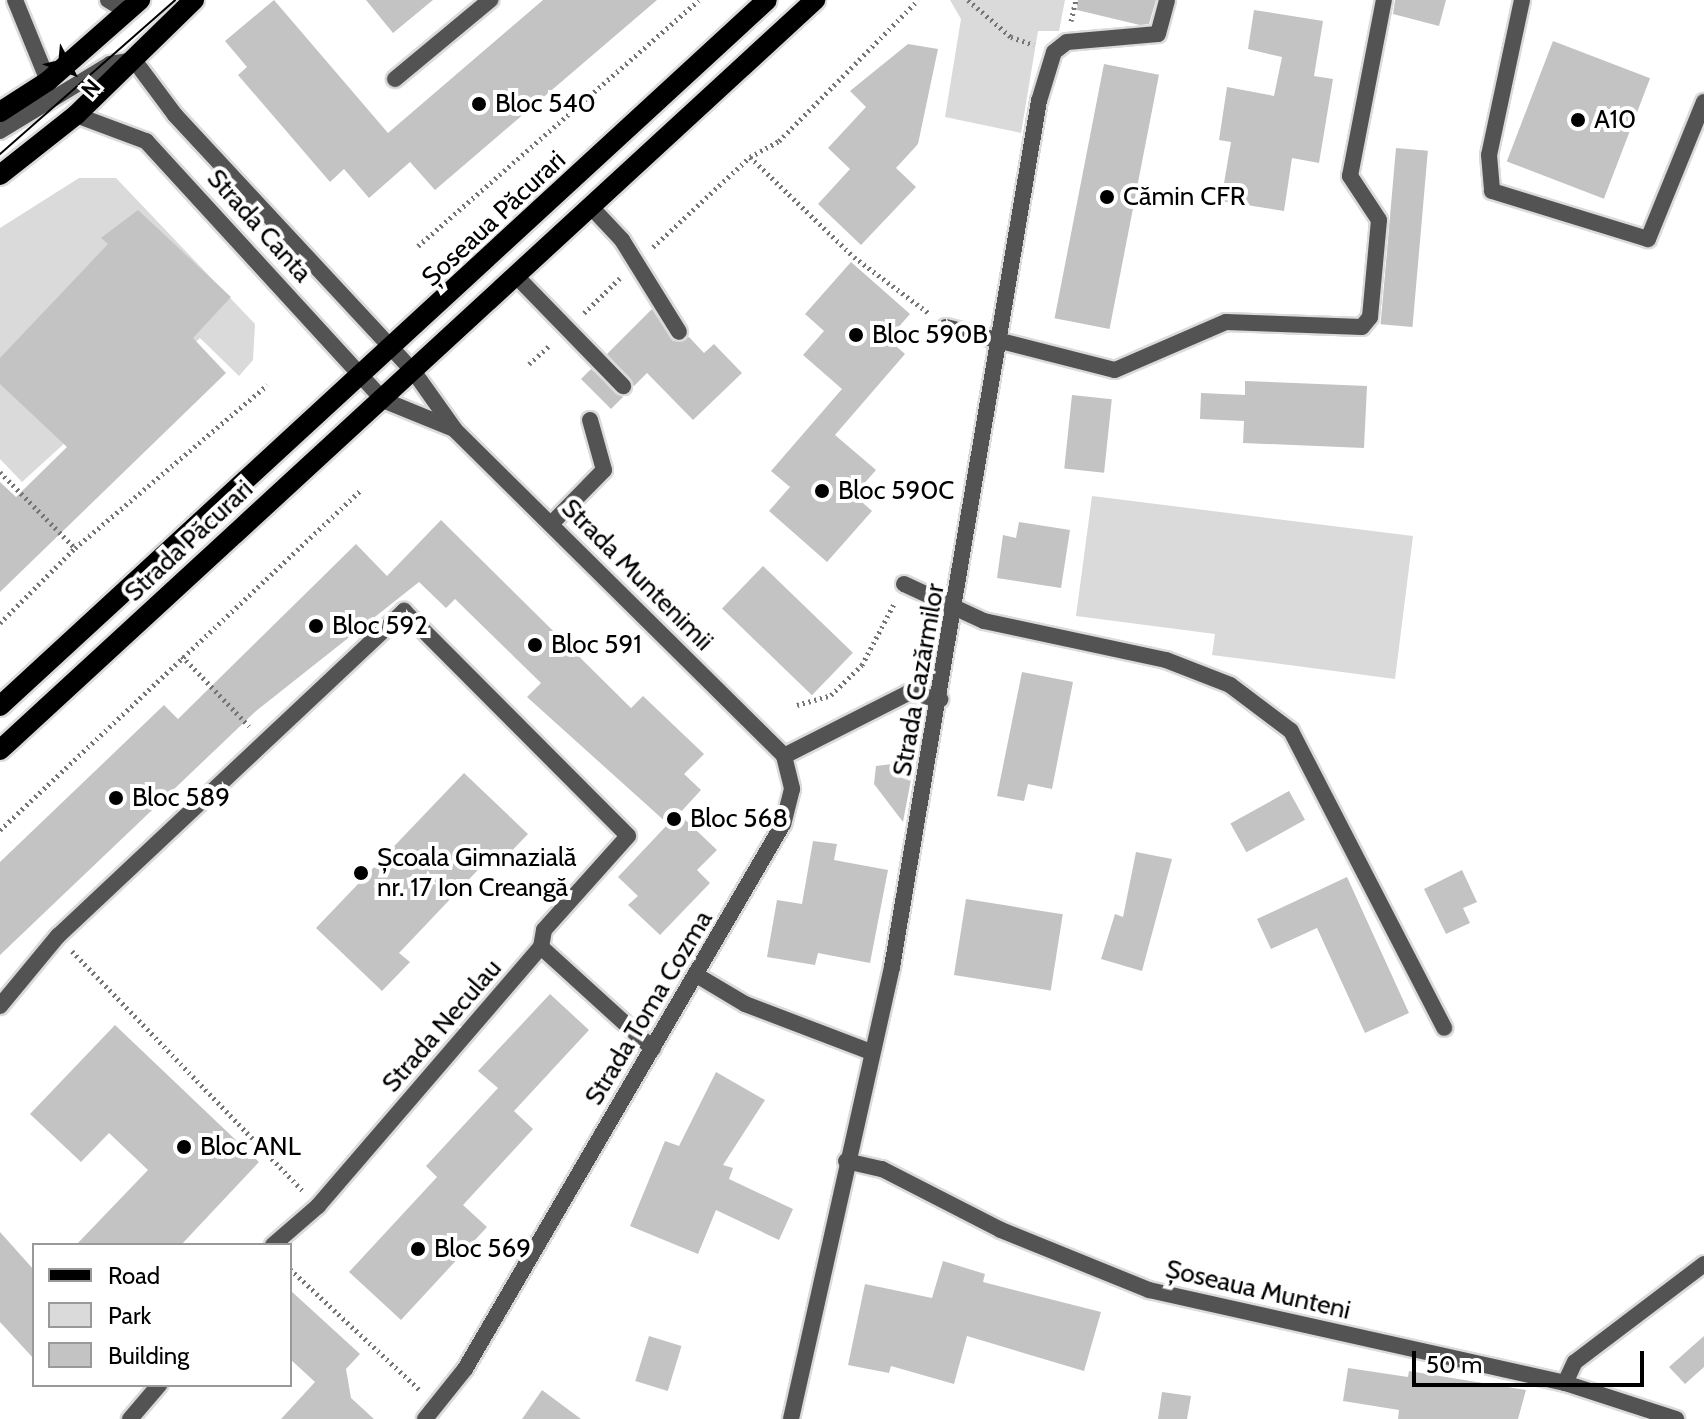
<!DOCTYPE html>
<html>
<head>
<meta charset="utf-8">
<style>
	body { margin:0 }
	#map { position:relative; width:1704px; height:1419px; overflow:hidden; background:#fff; font-family:Cabin,sans-serif }
	div>[style] { position:absolute }
	[style*='--x'] { left:calc(var(--x)*1px); top:calc(var(--y)*1px); width:calc(var(--w)*1px); rotate:calc(var(--a)*1deg) }
	.green>* { inset:0; background:#dadada }
	.building>* { inset:0; background:#c3c3c3; transform-origin:0 0 }
	.path>* { height:5px; margin-top:-2.5px; transform-origin:0; background:repeating-linear-gradient(90deg,#757575 0 2px,transparent 0 6px) }
	.roads { filter:drop-shadow(2px 0 #dbdbdb) drop-shadow(-2px 0 #dbdbdb) drop-shadow(0 2px #dbdbdb) drop-shadow(0 -2px #dbdbdb) }
	.service>* { height:16px; margin:-8px; padding:0 8px; transform-origin:8px; border-radius:8px; background:#535353 }
	.minor>* { height:16px; margin:-8px; padding:0 8px; transform-origin:8px; border-radius:8px; background:#535353 }
	.tertiary>* { height:16px; margin:-8px; padding:0 8px; transform-origin:8px; border-radius:8px; background:#535353 }
	.primary>* { height:20px; margin:-10px; padding:0 10px; transform-origin:10px; border-radius:10px; background:#000 }
	.tram>* { height:2px; margin:-1px; padding:0 1px; transform-origin:1px; border-radius:1px; background:#000 }
	.dots>* { width:22px; height:22px; translate:-50% -50%; box-sizing:border-box; border:4px solid #fff; border-radius:50% }
	span { translate:-50% -50%; white-space:nowrap; text-align:center; line-height:1.15; -webkit-text-stroke:8px #fff; paint-order:stroke }
	.poi-label { font-size:26px; color:#000 }
	.left { translate:0 -50%; text-align:left }
	.street-label { font-size:26px; color:#000 }
	.legend { position:absolute; left:32px; top:1243px; width:260px; height:144px; box-sizing:border-box; background:#fff; border:2px solid #999; margin:0; padding:10px 14px; list-style:none; font-size:24px; color:#000 }
	.legend li { display:flex; align-items:center; gap:16px; height:40px }
	.legend b { width:40px; border:2px solid #999 }
	.north { position:absolute; left:32px; top:32px; width:80px; height:80px; -webkit-text-stroke:6px #fff; paint-order:stroke; rotate:131deg; font-size:22px; font-weight:700; line-height:32px; text-align:center; color:#000 }
	.north::after { content:''; display:block; margin:auto; width:28px; height:36px; background:#000; clip-path:polygon(50% 0,100% 100%,50% 72%,0 100%) }
	.scale { position:absolute; left:1412px; top:1351px; width:232px; height:36px; box-sizing:border-box; border:4px solid #000; border-top:0; padding-left:10px; font-size:24px; line-height:28px; white-space:nowrap; color:#000; -webkit-text-stroke:6px #fff; paint-order:stroke }
</style>
</head>
<body>
<div id="map">
	<div class="green">
		<div style="clip-path:polygon(950px 0,1065px 0,1059px 31px,1038px 31px,1021px 133px,945px 117px,961px 19px)"></div>
		<div style="clip-path:polygon(79px 178px,116px 178px,255px 324px,253px 360px,239px 376px,200px 338px,107px 427px,89px 421px,22px 482px,0 459px,0 228px)"></div>
		<div style="clip-path:polygon(1092px 496px,1413px 536px,1395px 679px,1212px 655px,1215px 634px,1076px 616px)"></div>
	</div>
	<div class="building">
		<div style="clip-path:polygon(274px 0,388px 133px,543px 0,657px 0,435px 190px,410px 162px,369px 198px,344px 169px,330px 182px,238px 75px,247px 67px,225px 41px)"></div>
		<div style="clip-path:polygon(366px 0,433px 0,393px 33px)"></div>
		<div style="clip-path:polygon(1078px 0,1156px 0,1149px 24px,1140px 25px,1077px 10px)"></div>
		<div style="clip-path:polygon(1395px 0,1446px 0,1439px 26px,1393px 14px)"></div>
		<div style="clip-path:polygon(1254px 10px,1323px 21px,1314px 76px,1333px 79px,1319px 163px,1292px 158px,1284px 211px,1221px 201px,1231px 142px,1219px 140px,1227px 87px,1274px 96px,1282px 57px,1248px 49px)"></div>
		<div style="left:1553px;top:41px;width:104px;height:129px;rotate:21deg"></div>
		<div style="clip-path:polygon(908px 44px,938px 49px,918px 144px,896px 168px,916px 187px,861px 245px,818px 204px,850px 169px,828px 148px,866px 107px,850px 91px)"></div>
		<div style="left:1104px;top:64px;width:56px;height:259px;rotate:11deg"></div>
		<div style="left:1396px;top:148px;width:32px;height:177px;rotate:5deg"></div>
		<div style="clip-path:polygon(138px 210px,231px 297px,193px 338px,226px 373px,0 592px,0 482px,16px 497px,67px 447px,0 384px,0 358px,108px 244px,101px 238px)"></div>
		<div style="clip-path:polygon(851px 262px,910px 314px,888px 339px,905px 354px,835px 435px,876px 470px,854px 495px,872px 511px,827px 562px,769px 511px,790px 487px,771px 471px,842px 389px,803px 355px,824px 331px,805px 314px)"></div>
		<div style="clip-path:polygon(652px 309px,673px 341px,689px 337px,704px 353px,714px 344px,742px 373px,693px 420px,647px 373px,634px 386px,607px 354px)"></div>
		<div style="clip-path:polygon(591px 369px,623px 397px,611px 409px,581px 379px)"></div>
		<div style="clip-path:polygon(1245px 381px,1367px 386px,1364px 448px,1243px 443px,1244px 421px,1200px 419px,1201px 393px,1245px 395px)"></div>
		<div style="left:1072px;top:395px;width:40px;height:74px;rotate:6deg"></div>
		<div style="clip-path:polygon(441px 520px,631px 708px,643px 696px,704px 754px,684px 774px,701px 790px,679px 814px,717px 850px,697px 870px,710px 883px,660px 935px,628px 905px,638px 896px,618px 877px,668px 824px,527px 697px,541px 683px,455px 599px,446px 608px,419px 582px,256px 711px,0 955px,0 862px,164px 705px,178px 719px,356px 544px,387px 576px)"></div>
		<div style="clip-path:polygon(1019px 522px,1070px 530px,1061px 588px,997px 578px,1003px 535px,1016px 538px)"></div>
		<div style="left:763px;top:566px;width:125px;height:59px;rotate:44deg"></div>
		<div style="clip-path:polygon(1022px 672px,1073px 682px,1052px 789px,1028px 784px,1024px 801px,997px 796px)"></div>
		<div style="clip-path:polygon(900px 763px,912px 774px,903px 822px,874px 784px,876px 766px)"></div>
		<div style="clip-path:polygon(464px 773px,528px 834px,503px 860px,495px 852px,399px 953px,410px 962px,382px 991px,316px 928px)"></div>
		<div style="left:1289px;top:791px;width:33px;height:67px;rotate:61deg"></div>
		<div style="clip-path:polygon(813px 841px,837px 844px,834px 860px,888px 870px,870px 963px,818px 953px,815px 965px,767px 957px,777px 900px,802px 904px)"></div>
		<div style="clip-path:polygon(1136px 852px,1172px 859px,1142px 971px,1101px 959px,1115px 914px,1123px 917px)"></div>
		<div style="clip-path:polygon(1462px 870px,1477px 902px,1463px 908px,1470px 923px,1446px 934px,1424px 889px)"></div>
		<div style="clip-path:polygon(1347px 877px,1409px 1013px,1365px 1033px,1317px 928px,1271px 949px,1257px 919px)"></div>
		<div style="left:966px;top:899px;width:98px;height:77px;rotate:9deg"></div>
		<div style="clip-path:polygon(550px 994px,589px 1030px,514px 1111px,533px 1129px,463px 1205px,487px 1227px,401px 1320px,349px 1272px,437px 1177px,426px 1166px,498px 1088px,478px 1071px)"></div>
		<div style="clip-path:polygon(115px 1025px,259px 1162px,181px 1245px,76px 1245px,148px 1170px,109px 1133px,81px 1162px,30px 1114px)"></div>
		<div style="clip-path:polygon(716px 1072px,765px 1100px,723px 1165px,733px 1168px,729px 1179px,793px 1209px,779px 1240px,716px 1210px,698px 1254px,630px 1226px,665px 1141px,679px 1146px)"></div>
		<div style="clip-path:polygon(0 1232px,34px 1270px,34px 1359px,0 1322px)"></div>
		<div style="clip-path:polygon(943px 1261px,985px 1274px,983px 1282px,1101px 1312px,1084px 1371px,967px 1336px,954px 1384px,891px 1366px,889px 1373px,848px 1365px,865px 1284px,932px 1298px)"></div>
		<div style="clip-path:polygon(290px 1290px,360px 1354px,346px 1369px,351px 1398px,374px 1419px,281px 1419px,315px 1382px,290px 1359px)"></div>
		<div style="left:649px;top:1336px;width:34px;height:47px;rotate:17deg"></div>
		<div style="clip-path:polygon(1704px 1336px,1704px 1367px,1685px 1384px,1669px 1367px)"></div>
		<div style="clip-path:polygon(1348px 1368px,1408px 1377px,1409px 1371px,1526px 1390px,1518px 1419px,1398px 1419px,1399px 1410px,1343px 1401px)"></div>
		<div style="clip-path:polygon(542px 1390px,581px 1419px,522px 1419px)"></div>
		<div style="clip-path:polygon(1162px 1392px,1191px 1396px,1187px 1419px,1158px 1419px)"></div>
	</div>
	<div class="path">
		<div style="--x:968;--y:0;--w:57;--a:40.7"></div>
		<div style="--x:1011;--y:37;--w:24;--a:19"></div>
		<div style="--x:1071;--y:21;--w:22;--a:-77"></div>
		<div style="--x:750;--y:157;--w:144;--a:43.9"></div>
		<div style="--x:854;--y:257;--w:95;--a:36.9"></div>
		<div style="--x:418;--y:246;--w:373;--a:-41.2"></div>
		<div style="--x:653;--y:247;--w:132;--a:-42.9"></div>
		<div style="--x:750;--y:157;--w:33;--a:-29"></div>
		<div style="--x:779;--y:141;--w:198;--a:-45.4"></div>
		<div style="--x:584;--y:313;--w:50;--a:-44.2"></div>
		<div style="--x:529;--y:364;--w:28;--a:-42"></div>
		<div style="--x:0;--y:472;--w:107;--a:45.4"></div>
		<div style="--x:0;--y:623;--w:106;--a:-45"></div>
		<div style="--x:75;--y:548;--w:252;--a:-40.3"></div>
		<div style="--x:182;--y:656;--w:97;--a:46.3"></div>
		<div style="--x:797;--y:705;--w:35;--a:-16"></div>
		<div style="--x:831;--y:695;--w:43;--a:-44.1"></div>
		<div style="--x:862;--y:665;--w:71;--a:-62.4"></div>
		<div style="--x:0;--y:830;--w:497;--a:-43.3"></div>
		<div style="--x:72;--y:951;--w:335;--a:46.1"></div>
		<div style="--x:290;--y:1269;--w:179;--a:43"></div>
	</div>
	<div class="roads">
		<div class="service">
			<div style="--x:15;--y:0;--w:87;--a:67.8"></div>
			<div style="--x:108;--y:0;--w:23;--a:31"></div>
			<div style="--x:395;--y:79;--w:124;--a:-39.7"></div>
			<div style="--x:592;--y:208;--w:44;--a:46.8"></div>
			<div style="--x:622;--y:240;--w:108;--a:58.2"></div>
			<div style="--x:518;--y:278;--w:151;--a:45.8"></div>
			<div style="--x:946;--y:327;--w:174;--a:14.3"></div>
			<div style="--x:1115;--y:370;--w:121;--a:-23.4"></div>
			<div style="--x:1226;--y:322;--w:136;--a:2.1"></div>
			<div style="--x:1362;--y:327;--w:13;--a:-51"></div>
			<div style="--x:1370;--y:317;--w:97;--a:-84.7"></div>
			<div style="--x:1379;--y:220;--w:53;--a:-123.4"></div>
			<div style="--x:1350;--y:176;--w:179;--a:-79.1"></div>
			<div style="--x:552;--y:523;--w:74;--a:-45.5"></div>
			<div style="--x:604;--y:470;--w:52;--a:-105.6"></div>
			<div style="--x:904;--y:584;--w:88;--a:24.8"></div>
			<div style="--x:984;--y:621;--w:186;--a:12.1"></div>
			<div style="--x:1166;--y:660;--w:69;--a:21.3"></div>
			<div style="--x:1230;--y:685;--w:76;--a:37"></div>
			<div style="--x:1291;--y:731;--w:334;--a:62.7"></div>
			<div style="--x:0;--y:1006;--w:91;--a:-50.4"></div>
			<div style="--x:58;--y:936;--w:475;--a:-43.2"></div>
			<div style="--x:404;--y:611;--w:317;--a:45.1"></div>
			<div style="--x:628;--y:836;--w:126;--a:131.8"></div>
			<div style="--x:544;--y:930;--w:17;--a:100"></div>
		</div>
		<div class="minor">
			<div style="--x:1522;--y:0;--w:158;--a:102"></div>
			<div style="--x:1489;--y:155;--w:36;--a:85"></div>
			<div style="--x:1492;--y:191;--w:163;--a:17.1"></div>
			<div style="--x:1648;--y:239;--w:148;--a:-67.8"></div>
			<div style="--x:784;--y:756;--w:139;--a:-26.9"></div>
			<div style="--x:908;--y:693;--w:33;--a:11"></div>
			<div style="--x:698;--y:976;--w:55;--a:30.8"></div>
			<div style="--x:745;--y:1004;--w:132;--a:20.9"></div>
			<div style="--x:846;--y:1161;--w:37;--a:13"></div>
			<div style="--x:882;--y:1169;--w:134;--a:27.1"></div>
			<div style="--x:1001;--y:1230;--w:160;--a:22.1"></div>
			<div style="--x:1149;--y:1290;--w:426;--a:12.6"></div>
			<div style="--x:1565;--y:1383;--w:117;--a:18"></div>
			<div style="--x:273;--y:1245;--w:60;--a:-40.9"></div>
			<div style="--x:318;--y:1206;--w:342;--a:-49.3"></div>
			<div style="--x:541;--y:947;--w:151;--a:42.3"></div>
			<div style="--x:1565;--y:1383;--w:23;--a:-65"></div>
			<div style="--x:1575;--y:1362;--w:162;--a:-37.2"></div>
			<div style="--x:130;--y:1419;--w:45;--a:-49.5"></div>
			<div style="--x:791;--y:1419;--w:463;--a:-77.4"></div>
			<div style="--x:892;--y:967;--w:878;--a:-80.37"></div>
			<div style="--x:1039;--y:101;--w:51;--a:-73"></div>
			<div style="--x:1054;--y:52;--w:16;--a:-38"></div>
			<div style="--x:1067;--y:42;--w:91;--a:-5"></div>
			<div style="--x:1158;--y:34;--w:35;--a:-75"></div>
		</div>
		<div class="tertiary">
			<div style="--x:76;--y:115;--w:75;--a:20.4"></div>
			<div style="--x:146;--y:141;--w:351;--a:47.5"></div>
			<div style="--x:383;--y:400;--w:77;--a:22.2"></div>
			<div style="--x:0;--y:131;--w:129;--a:-31.3"></div>
			<div style="--x:110;--y:64;--w:24;--a:-9"></div>
			<div style="--x:134;--y:60;--w:69;--a:53.3"></div>
			<div style="--x:175;--y:115;--w:351;--a:47.1"></div>
			<div style="--x:414;--y:372;--w:71;--a:54.7"></div>
			<div style="--x:455;--y:430;--w:463;--a:44.7"></div>
			<div style="--x:784;--y:756;--w:34;--a:76"></div>
			<div style="--x:792;--y:789;--w:36;--a:104"></div>
			<div style="--x:783;--y:824;--w:631;--a:120.26"></div>
			<div style="--x:465;--y:1369;--w:64;--a:128.7"></div>
		</div>
		<div class="primary">
			<div style="--x:0;--y:112;--w:57;--a:-32.9"></div>
			<div style="--x:48;--y:81;--w:123;--a:-41.4"></div>
			<div style="--x:0;--y:175;--w:97;--a:-38.3"></div>
			<div style="--x:76;--y:115;--w:165;--a:-44.3"></div>
			<div style="--x:0;--y:706;--w:1042;--a:-42.63"></div>
			<div style="--x:0;--y:750;--w:1108;--a:-42.62"></div>
		</div>
	</div>
	<div class="tram">
		<div style="--x:0;--y:154;--w:233;--a:-41.3"></div>
	</div>
	<div class="dots">
		<div style="left:479px;top:104px;background:#000"></div>
		<div style="left:1578px;top:120px;background:#000"></div>
		<div style="left:1107px;top:197px;background:#000"></div>
		<div style="left:856px;top:335px;background:#000"></div>
		<div style="left:822px;top:491px;background:#000"></div>
		<div style="left:316px;top:626px;background:#000"></div>
		<div style="left:535px;top:645px;background:#000"></div>
		<div style="left:116px;top:798px;background:#000"></div>
		<div style="left:674px;top:819px;background:#000"></div>
		<div style="left:361px;top:873px;background:#000"></div>
		<div style="left:184px;top:1147px;background:#000"></div>
		<div style="left:418px;top:1249px;background:#000"></div>
	</div>
	<div class="poi-label">
		<span class="left" style="left:495px;top:104px">Bloc 540</span>
		<span class="left" style="left:1594px;top:120px">A10</span>
		<span class="left" style="left:1123px;top:197px">Cămin CFR</span>
		<span class="left" style="left:872px;top:335px">Bloc 590B</span>
		<span class="left" style="left:838px;top:491px">Bloc 590C</span>
		<span class="left" style="left:332px;top:626px">Bloc 592</span>
		<span class="left" style="left:551px;top:645px">Bloc 591</span>
		<span class="left" style="left:132px;top:798px">Bloc 589</span>
		<span class="left" style="left:690px;top:819px">Bloc 568</span>
		<span class="left" style="left:377px;top:873px">Școala Gimnazială<br>nr. 17 Ion Creangă</span>
		<span class="left" style="left:200px;top:1147px">Bloc ANL</span>
		<span class="left" style="left:434px;top:1249px">Bloc 569</span>
	</div>
	<div class="street-label">
		<span style="left:494px;top:219px;rotate:-43deg">Șoseaua Păcurari</span>
		<span style="left:259px;top:226px;rotate:48deg">Strada Canta</span>
		<span style="left:189px;top:541px;rotate:-43deg">Strada Păcurari</span>
		<span style="left:637px;top:575px;rotate:45deg">Strada Muntenimii</span>
		<span style="left:919px;top:680px;rotate:-80deg">Strada Cazărmilor</span>
		<span style="left:649px;top:1008px;rotate:-59deg">Strada Toma Cozma</span>
		<span style="left:442px;top:1026px;rotate:-49deg">Strada Neculau</span>
		<span style="left:1258px;top:1290px;rotate:13deg">Șoseaua Munteni</span>
	</div>
	<ul class="legend">
	<li><b style="height:10px;background:#000"></b>Road</li>
	<li><b style="height:22px;background:#dadada"></b>Park</li>
	<li><b style="height:22px;background:#c3c3c3"></b>Building</li>
	</ul>
	<div class="north">N</div>
	<div class="scale">50 m</div>
</div>
</body>
</html>
